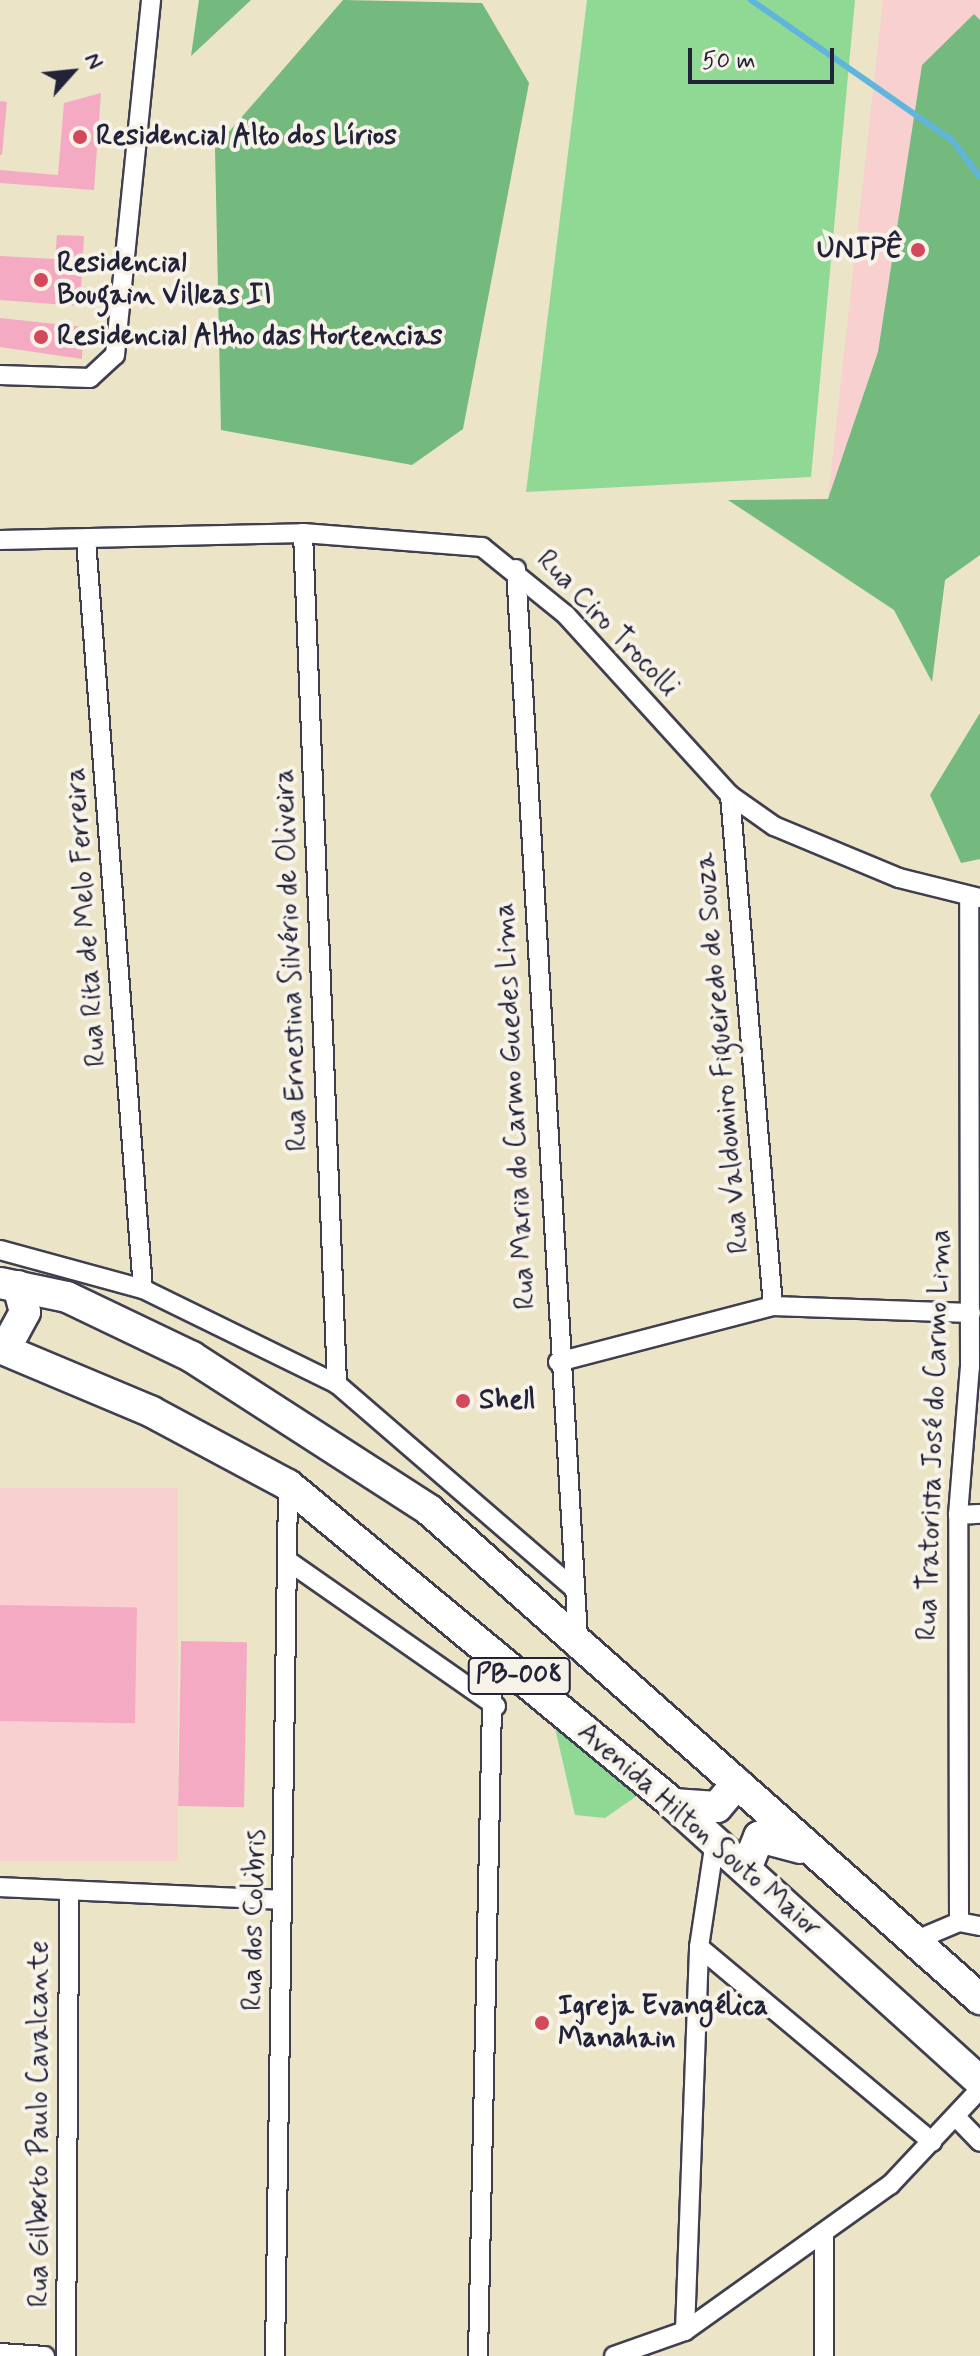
<!DOCTYPE html>
<html>
<head>
<meta charset="utf-8">
<style>
	body { margin:0 }
	#map { position:relative; width:980px; height:2356px; overflow:hidden; background:#ebe4c7; font-family:Mynerve,sans-serif }
	div>[style] { position:absolute }
	[style*='--x'] { left:calc(var(--x)*1px); top:calc(var(--y)*1px); width:calc(var(--w)*1px); rotate:calc(var(--a)*1deg) }
	.built>* { inset:0; background:#f7d0cf; transform-origin:0 0 }
	.green>* { inset:0; background:#90d995 }
	.forest>* { inset:0; background:#74b97e }
	.stream>* { height:6px; margin:-3px; padding:0 3px; transform-origin:3px; border-radius:3px; background:#5fb5dc }
	.building>* { inset:0; background:#f4aac3; transform-origin:0 0 }
	.roads { filter:drop-shadow(2px 0 #403f50) drop-shadow(-2px 0 #403f50) drop-shadow(0 2px #403f50) drop-shadow(0 -2px #403f50) }
	.minor>* { height:18px; margin:-9px; padding:0 9px; transform-origin:9px; border-radius:9px; background:#fff }
	.primary>* { height:30px; margin:-15px; padding:0 15px; transform-origin:15px; border-radius:15px; background:#fff }
	.dots>* { width:22px; height:22px; translate:-50% -50%; box-sizing:border-box; border:4px solid #f7f3e8; border-radius:50% }
	span { translate:-50% -50%; white-space:nowrap; text-align:center; line-height:1.15; -webkit-text-stroke:8px #f7f3e8; paint-order:stroke }
	.shield-label span { padding:2px 6px; background:#f7f3e8; border:2px solid; border-radius:6px; -webkit-text-stroke-width:0 }
	.shield-label { font-size:26px; color:#22223b; font-weight:700 }
	.poi-label { font-size:28px; color:#22223b; font-weight:700 }
	.left { translate:0 -50%; text-align:left }
	.right { translate:-100% -50%; text-align:right }
	.street-label { font-size:28px; color:#22223b }
	.north { position:absolute; left:32px; top:32px; width:80px; height:80px; -webkit-text-stroke:6px #f7f3e8; paint-order:stroke; rotate:63deg; font-size:22px; font-weight:700; line-height:32px; text-align:center; color:#22223b }
	.north::after { content:''; display:block; margin:auto; width:28px; height:36px; background:#22223b; clip-path:polygon(50% 0,100% 100%,50% 72%,0 100%) }
	.scale { position:absolute; left:688px; top:48px; width:146px; height:36px; box-sizing:border-box; border:4px solid #22223b; border-top:0; padding-left:10px; font-size:24px; line-height:28px; white-space:nowrap; color:#22223b; -webkit-text-stroke:6px #f7f3e8; paint-order:stroke }
</style>
</head>
<body>
<div id="map">
	<div class="built">
		<div style="clip-path:polygon(883px 0,980px 0,980px 502px,828px 499px)"></div>
		<div style="left:0;top:1488px;width:178px;height:373px"></div>
	</div>
	<div class="green">
		<div style="clip-path:polygon(587px 0,855px 0,811px 477px,526px 492px)"></div>
		<div style="clip-path:polygon(546px 1689px,651px 1786px,605px 1818px,575px 1815px)"></div>
	</div>
	<div class="forest">
		<div style="clip-path:polygon(199px 0,251px 0,191px 56px)"></div>
		<div style="clip-path:polygon(343px 0,482px 3px,529px 83px,463px 429px,412px 465px,221px 430px,215px 148px)"></div>
		<div style="clip-path:polygon(974px 14px,980px 20px,980px 555px,945px 580px,932px 682px,894px 610px,728px 500px,828px 499px,878px 352px,922px 65px)"></div>
		<div style="clip-path:polygon(980px 713px,980px 859px,961px 863px,930px 795px)"></div>
	</div>
	<div class="stream">
		<div style="--x:751;--y:0;--w:245;--a:34.9"></div>
		<div style="--x:952;--y:140;--w:46;--a:52.9"></div>
	</div>
	<div class="building">
		<div style="clip-path:polygon(101px 93px,94px 190px,0 183px,0 170px,58px 175px,64px 103px)"></div>
		<div style="clip-path:polygon(0 101px,7px 102px,2px 155px,0 155px)"></div>
		<div style="clip-path:polygon(57px 235px,84px 236px,80px 306px,0 300px,0 256px,55px 259px)"></div>
		<div style="clip-path:polygon(0 318px,83px 327px,82px 359px,0 347px)"></div>
		<div style="left:0;top:1605px;width:137px;height:116px;rotate:1deg"></div>
		<div style="left:181px;top:1641px;width:66px;height:165px;rotate:1deg"></div>
	</div>
	<div class="roads">
		<div class="minor">
			<div style="--x:0;--y:375;--w:90;--a:1.9"></div>
			<div style="--x:90;--y:378;--w:34;--a:-43"></div>
			<div style="--x:115;--y:355;--w:357;--a:-84.2"></div>
			<div style="--x:303;--y:533;--w:852;--a:87.71"></div>
			<div style="--x:0;--y:540;--w:303;--a:-1.3"></div>
			<div style="--x:303;--y:533;--w:180;--a:4.5"></div>
			<div style="--x:482;--y:547;--w:108;--a:39"></div>
			<div style="--x:566;--y:615;--w:244;--a:47.7"></div>
			<div style="--x:730;--y:795;--w:54;--a:35.2"></div>
			<div style="--x:774;--y:826;--w:135;--a:22.6"></div>
			<div style="--x:899;--y:878;--w:83;--a:13.9"></div>
			<div style="--x:86;--y:540;--w:751;--a:85.65"></div>
			<div style="--x:516;--y:569;--w:1072;--a:86.68"></div>
			<div style="--x:730;--y:795;--w:513;--a:85.19"></div>
			<div style="--x:0;--y:1250;--w:148;--a:15.3"></div>
			<div style="--x:143;--y:1289;--w:216;--a:26.1"></div>
			<div style="--x:337;--y:1384;--w:311;--a:40.8"></div>
			<div style="--x:558;--y:1362;--w:222;--a:-14.6"></div>
			<div style="--x:773;--y:1306;--w:198;--a:2"></div>
			<div style="--x:958;--y:1515;--w:22;--a:-3"></div>
			<div style="--x:291;--y:1563;--w:250;--a:34.9"></div>
			<div style="--x:0;--y:1887;--w:282;--a:2.6"></div>
			<div style="--x:959;--y:1922;--w:21;--a:11"></div>
			<div style="--x:914;--y:1941;--w:49;--a:-22.9"></div>
			<div style="--x:959;--y:1922;--w:407;--a:-90.1"></div>
			<div style="--x:958;--y:1515;--w:148;--a:-85.4"></div>
			<div style="--x:970;--y:1367;--w:467;--a:-90.1"></div>
			<div style="--x:699;--y:1947;--w:304;--a:39.9"></div>
			<div style="--x:957;--y:2118;--w:33;--a:46"></div>
			<div style="--x:824;--y:2232;--w:124;--a:90"></div>
			<div style="--x:685;--y:2331;--w:384;--a:-87.9"></div>
			<div style="--x:699;--y:1947;--w:107;--a:-81.4"></div>
			<div style="--x:0;--y:2353;--w:45;--a:3.8"></div>
			<div style="--x:66;--y:2356;--w:463;--a:-89.6"></div>
			<div style="--x:275;--y:2356;--w:871;--a:-89.14"></div>
			<div style="--x:478;--y:2356;--w:701;--a:-88.77"></div>
			<div style="--x:614;--y:2356;--w:75;--a:-19.4"></div>
			<div style="--x:685;--y:2331;--w:252;--a:-35.5"></div>
			<div style="--x:890;--y:2185;--w:132;--a:-46.8"></div>
		</div>
		<div class="primary">
			<div style="--x:0;--y:1283;--w:68;--a:11.8"></div>
			<div style="--x:67;--y:1297;--w:139;--a:25.6"></div>
			<div style="--x:192;--y:1357;--w:282;--a:32.8"></div>
			<div style="--x:429;--y:1510;--w:737;--a:41.59"></div>
			<div style="--x:0;--y:1348;--w:165;--a:22.8"></div>
			<div style="--x:152;--y:1412;--w:154;--a:28.2"></div>
			<div style="--x:288;--y:1485;--w:500;--a:39.6"></div>
			<div style="--x:673;--y:1804;--w:413;--a:42.1"></div>
			<div style="--x:5;--y:1349;--w:42;--a:-61.6"></div>
			<div style="--x:25;--y:1312;--w:27;--a:-105"></div>
			<div style="--x:673;--y:1804;--w:44;--a:3.9"></div>
			<div style="--x:717;--y:1807;--w:31;--a:-50"></div>
			<div style="--x:746;--y:1869;--w:35;--a:-68"></div>
			<div style="--x:759;--y:1837;--w:43;--a:14.7"></div>
		</div>
	</div>
	<div class="dots">
		<div style="left:80px;top:137px;background:#d1495b"></div>
		<div style="left:918px;top:250px;background:#d1495b"></div>
		<div style="left:41px;top:280px;background:#d1495b"></div>
		<div style="left:41px;top:337px;background:#d1495b"></div>
		<div style="left:463px;top:1401px;background:#d1495b"></div>
		<div style="left:542px;top:2023px;background:#d1495b"></div>
	</div>
	<div class="shield-label">
		<span style="left:519px;top:1676px">PB-008</span>
	</div>
	<div class="poi-label">
		<span class="left" style="left:96px;top:137px">Residencial Alto dos Lírios</span>
		<span class="right" style="left:902px;top:250px">UNIPÊ</span>
		<span class="left" style="left:57px;top:280px">Residencial<br>Bougain Villeas II</span>
		<span class="left" style="left:57px;top:337px">Residencial Altho das Hortencias</span>
		<span class="left" style="left:479px;top:1401px">Shell</span>
		<span class="left" style="left:558px;top:2023px">Igreja Evangélica<br>Manahain</span>
	</div>
	<div class="street-label">
		<span style="left:607px;top:624px;rotate:46deg">Rua Ciro Trocolli</span>
		<span style="left:87px;top:917px;rotate:-94deg">Rua Rita de Melo Ferreira</span>
		<span style="left:292px;top:960px;rotate:-92deg">Rua Ernestina Silvério de Oliveira</span>
		<span style="left:723px;top:1053px;rotate:-95deg">Rua Valdomiro Figueiredo de Souza</span>
		<span style="left:516px;top:1106px;rotate:-93deg">Rua Maria do Carmo Guedes Lima</span>
		<span style="left:935px;top:1435px;rotate:-88deg">Rua Tratorista José do Carmo Lima</span>
		<span style="left:699px;top:1831px;rotate:41deg">Avenida Hilton Souto Maior</span>
		<span style="left:255px;top:1920px;rotate:-89deg">Rua dos Colibris</span>
		<span style="left:40px;top:2124px;rotate:-90deg">Rua Gilberto Paulo Cavalcante</span>
	</div>
	<div class="north">N</div>
	<div class="scale">50 m</div>
</div>
</body>
</html>
